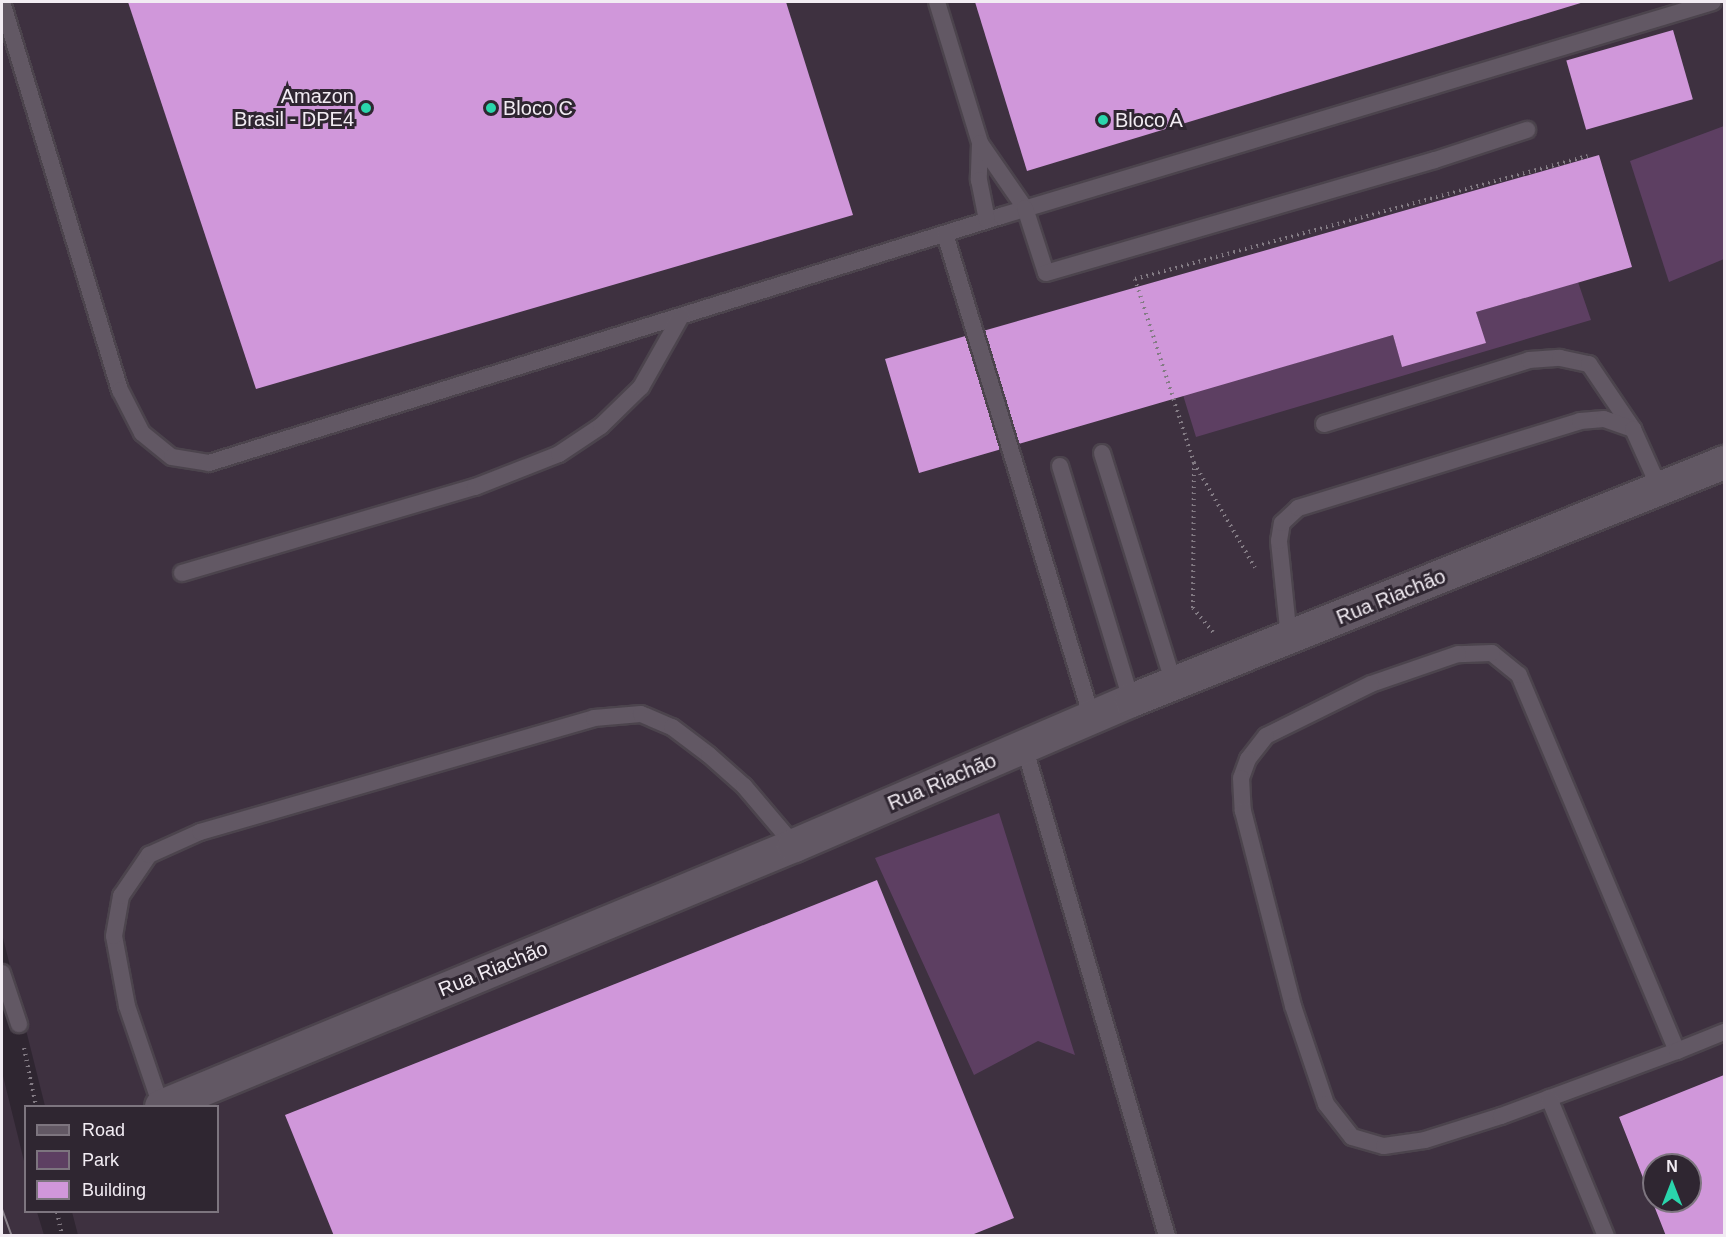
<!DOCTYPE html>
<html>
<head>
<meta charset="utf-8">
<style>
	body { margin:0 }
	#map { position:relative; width:1726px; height:1237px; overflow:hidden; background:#2f2631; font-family:Arial,sans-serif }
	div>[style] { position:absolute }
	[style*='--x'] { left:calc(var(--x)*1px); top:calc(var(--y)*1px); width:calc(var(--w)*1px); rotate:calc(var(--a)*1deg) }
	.built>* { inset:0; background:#3e3140 }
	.green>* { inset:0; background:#5d3f62 }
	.building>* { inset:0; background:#d097da; transform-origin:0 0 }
	.path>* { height:4px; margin-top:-2px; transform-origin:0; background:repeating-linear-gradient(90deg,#837b84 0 1.5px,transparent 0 6px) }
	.roads { filter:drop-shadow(2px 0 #4c444d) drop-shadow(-2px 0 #4c444d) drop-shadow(0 2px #4c444d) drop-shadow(0 -2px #4c444d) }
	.lane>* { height:16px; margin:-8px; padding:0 8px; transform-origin:8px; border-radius:8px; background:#625864 }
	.street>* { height:33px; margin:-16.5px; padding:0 16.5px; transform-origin:16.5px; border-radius:16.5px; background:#625864 }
	.tram>* { height:1.5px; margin:-0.75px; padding:0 0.75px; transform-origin:0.75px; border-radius:0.75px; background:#8a828b }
	.dots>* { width:16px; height:16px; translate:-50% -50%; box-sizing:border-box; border:3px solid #2f2631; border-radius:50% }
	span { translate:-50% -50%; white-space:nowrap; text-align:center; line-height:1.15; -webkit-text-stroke:6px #2f2631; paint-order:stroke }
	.poi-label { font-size:20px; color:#f2ecf3 }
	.right { translate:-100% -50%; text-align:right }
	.left { translate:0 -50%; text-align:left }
	.street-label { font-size:20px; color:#f2ecf3 }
	.frame { position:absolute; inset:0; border:3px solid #f2ecf3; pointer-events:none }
	.legend { position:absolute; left:24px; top:1105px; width:195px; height:108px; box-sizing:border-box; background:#2f2631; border:2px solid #7d757f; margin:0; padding:8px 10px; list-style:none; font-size:18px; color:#f2ecf3 }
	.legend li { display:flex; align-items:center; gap:12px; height:30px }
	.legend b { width:30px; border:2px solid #7d757f }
	.north { position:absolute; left:1642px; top:1153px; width:60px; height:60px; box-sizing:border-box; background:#2f2631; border:2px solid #7d757f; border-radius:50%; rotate:0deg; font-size:16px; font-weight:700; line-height:24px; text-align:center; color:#f2ecf3 }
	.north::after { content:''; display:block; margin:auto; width:21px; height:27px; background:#2ad5ac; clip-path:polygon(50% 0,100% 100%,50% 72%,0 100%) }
</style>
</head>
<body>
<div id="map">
	<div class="built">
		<div style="clip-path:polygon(evenodd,2px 2px,1724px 2px,1724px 1235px,78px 1235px,72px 1212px,218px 1212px,218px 1106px,45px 1106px,2px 934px,2px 2px,1654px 1165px,1690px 1165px,1690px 1201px,1654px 1201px,1654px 1165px)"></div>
		<div style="clip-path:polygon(2px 1072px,25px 1165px,26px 1212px,37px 1212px,44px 1235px,2px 1235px)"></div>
	</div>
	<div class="green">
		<div style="clip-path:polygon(1724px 126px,1724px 259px,1669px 282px,1630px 161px)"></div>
		<div style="clip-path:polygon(1578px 282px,1591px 320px,1196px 437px,1183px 395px,1393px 335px,1402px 366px,1485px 343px,1476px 312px)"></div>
		<div style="clip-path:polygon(999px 813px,1075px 1055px,1038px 1041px,974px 1075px,875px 858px)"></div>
	</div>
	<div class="building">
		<div style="clip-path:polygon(128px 2px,786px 2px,853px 215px,256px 389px)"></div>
		<div style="clip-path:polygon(975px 2px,1584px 2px,1027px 171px)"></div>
		<div style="left:1673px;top:30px;width:72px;height:111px;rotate:74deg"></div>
		<div style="clip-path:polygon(1599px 155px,1632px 267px,1476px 312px,1486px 343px,1402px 367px,1393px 335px,919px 473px,885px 359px)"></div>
		<div style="clip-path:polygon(877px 880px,1014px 1218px,969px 1236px,334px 1236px,285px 1115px)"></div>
		<div style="clip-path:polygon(evenodd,1724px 1075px,1724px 1236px,1666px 1236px,1619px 1117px,1724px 1075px,1654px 1165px,1690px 1165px,1690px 1201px,1654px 1201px,1654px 1165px)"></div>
	</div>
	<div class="path">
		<div style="--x:1194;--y:463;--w:121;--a:59.8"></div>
		<div style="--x:1213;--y:632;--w:31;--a:-130"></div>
		<div style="--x:1193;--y:608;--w:145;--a:-89.6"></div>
		<div style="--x:1194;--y:463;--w:193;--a:-107.8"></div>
		<div style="--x:1135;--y:279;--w:469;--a:-15.2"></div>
		<div style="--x:24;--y:1048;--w:59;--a:78.3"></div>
		<div style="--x:57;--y:1212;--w:25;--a:78"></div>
	</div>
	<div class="roads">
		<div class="lane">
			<div style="--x:2;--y:2;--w:406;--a:73.1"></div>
			<div style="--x:120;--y:390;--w:48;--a:62.9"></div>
			<div style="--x:142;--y:433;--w:38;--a:39"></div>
			<div style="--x:172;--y:457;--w:37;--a:9"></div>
			<div style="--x:209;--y:463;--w:830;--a:-17.32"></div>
			<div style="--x:1001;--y:216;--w:743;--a:-16.73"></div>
			<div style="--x:937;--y:2;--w:147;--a:73"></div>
			<div style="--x:980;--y:143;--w:37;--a:92"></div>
			<div style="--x:979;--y:180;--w:41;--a:78.7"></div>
			<div style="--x:980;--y:143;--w:79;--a:55.3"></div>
			<div style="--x:1025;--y:208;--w:68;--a:72.1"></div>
			<div style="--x:1046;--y:273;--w:405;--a:-16.2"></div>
			<div style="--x:1435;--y:160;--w:97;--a:-18.1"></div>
			<div style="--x:945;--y:234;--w:506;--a:73.11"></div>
			<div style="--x:1324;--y:424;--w:215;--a:-17.3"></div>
			<div style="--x:1529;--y:360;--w:31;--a:-4"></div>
			<div style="--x:1560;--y:358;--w:30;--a:12"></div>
			<div style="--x:1589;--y:364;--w:78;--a:55.9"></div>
			<div style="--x:1102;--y:453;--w:242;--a:72.7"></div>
			<div style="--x:1060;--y:466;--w:245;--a:73.1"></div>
			<div style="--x:182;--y:573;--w:305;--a:-16.4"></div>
			<div style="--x:475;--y:487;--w:90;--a:-21.4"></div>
			<div style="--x:559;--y:454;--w:50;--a:-33.7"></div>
			<div style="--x:601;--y:426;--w:56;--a:-44.3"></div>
			<div style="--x:641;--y:387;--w:81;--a:-60.6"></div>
			<div style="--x:1289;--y:638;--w:98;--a:-95.9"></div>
			<div style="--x:1279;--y:541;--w:18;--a:-81"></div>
			<div style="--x:1282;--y:523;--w:22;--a:-43"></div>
			<div style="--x:1298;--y:508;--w:295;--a:-17.1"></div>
			<div style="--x:1580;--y:421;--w:24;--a:-5"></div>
			<div style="--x:1604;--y:419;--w:31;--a:19"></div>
			<div style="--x:1633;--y:429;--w:66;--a:65.8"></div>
			<div style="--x:1024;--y:746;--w:510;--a:73.73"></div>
			<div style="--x:2;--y:973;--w:54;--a:71.6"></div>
			<div style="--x:1677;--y:1051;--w:408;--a:-112.8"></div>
			<div style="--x:1519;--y:675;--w:35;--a:-141"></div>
			<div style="--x:1492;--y:653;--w:34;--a:178"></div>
			<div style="--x:1458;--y:654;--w:92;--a:161"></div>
			<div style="--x:1371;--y:684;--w:117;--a:153.7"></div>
			<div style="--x:1266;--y:736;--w:29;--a:128"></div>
			<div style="--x:1248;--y:759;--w:20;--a:110"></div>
			<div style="--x:1241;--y:778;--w:33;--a:87"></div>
			<div style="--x:1243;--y:811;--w:201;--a:75.6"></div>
			<div style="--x:1293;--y:1006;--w:103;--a:71.4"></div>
			<div style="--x:1326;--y:1104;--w:42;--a:51.8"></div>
			<div style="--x:1352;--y:1137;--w:33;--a:16"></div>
			<div style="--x:1384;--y:1146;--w:41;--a:-8.3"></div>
			<div style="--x:1425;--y:1140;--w:80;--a:-17.5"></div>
			<div style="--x:1501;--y:1116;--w:188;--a:-20.3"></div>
			<div style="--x:1677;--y:1051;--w:51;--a:-22"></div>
			<div style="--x:1549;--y:1098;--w:149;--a:67.6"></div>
			<div style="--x:161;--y:1106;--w:106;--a:-108.8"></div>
			<div style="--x:127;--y:1006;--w:71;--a:-100.5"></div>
			<div style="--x:114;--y:936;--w:41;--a:-80.1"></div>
			<div style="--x:121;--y:896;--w:50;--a:-55.7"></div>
			<div style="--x:149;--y:855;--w:56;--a:-24.3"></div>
			<div style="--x:200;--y:832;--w:410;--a:-16.1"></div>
			<div style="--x:594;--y:718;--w:47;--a:-4.9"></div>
			<div style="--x:641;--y:714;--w:34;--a:23"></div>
			<div style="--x:672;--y:727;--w:46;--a:37.1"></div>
			<div style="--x:709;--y:755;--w:47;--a:41.5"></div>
			<div style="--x:744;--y:786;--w:77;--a:49.7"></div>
		</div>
		<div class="street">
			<div style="--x:161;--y:1106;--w:685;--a:-22.41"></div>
			<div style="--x:794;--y:845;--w:367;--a:-23.3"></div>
			<div style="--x:1131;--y:700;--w:639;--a:-21.87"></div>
		</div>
	</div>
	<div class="tram">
		<div style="--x:2;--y:1208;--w:30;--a:70"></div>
	</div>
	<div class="dots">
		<div style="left:366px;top:108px;background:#2ad5ac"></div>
		<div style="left:491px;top:108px;background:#2ad5ac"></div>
		<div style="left:1103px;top:120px;background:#2ad5ac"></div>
	</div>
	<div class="poi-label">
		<span class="right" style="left:354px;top:108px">Amazon<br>Brasil - DPE4</span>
		<span class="left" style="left:503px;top:108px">Bloco C</span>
		<span class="left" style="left:1115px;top:120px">Bloco A</span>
	</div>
	<div class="street-label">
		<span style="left:1391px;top:597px;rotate:-22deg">Rua Riachão</span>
		<span style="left:942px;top:782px;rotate:-23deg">Rua Riachão</span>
		<span style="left:493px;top:969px;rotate:-22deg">Rua Riachão</span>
	</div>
	<div class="frame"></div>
	<ul class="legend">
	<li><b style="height:8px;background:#625864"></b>Road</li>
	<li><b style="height:16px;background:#5d3f62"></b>Park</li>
	<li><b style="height:16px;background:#d097da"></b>Building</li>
	</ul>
	<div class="north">N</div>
</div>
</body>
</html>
